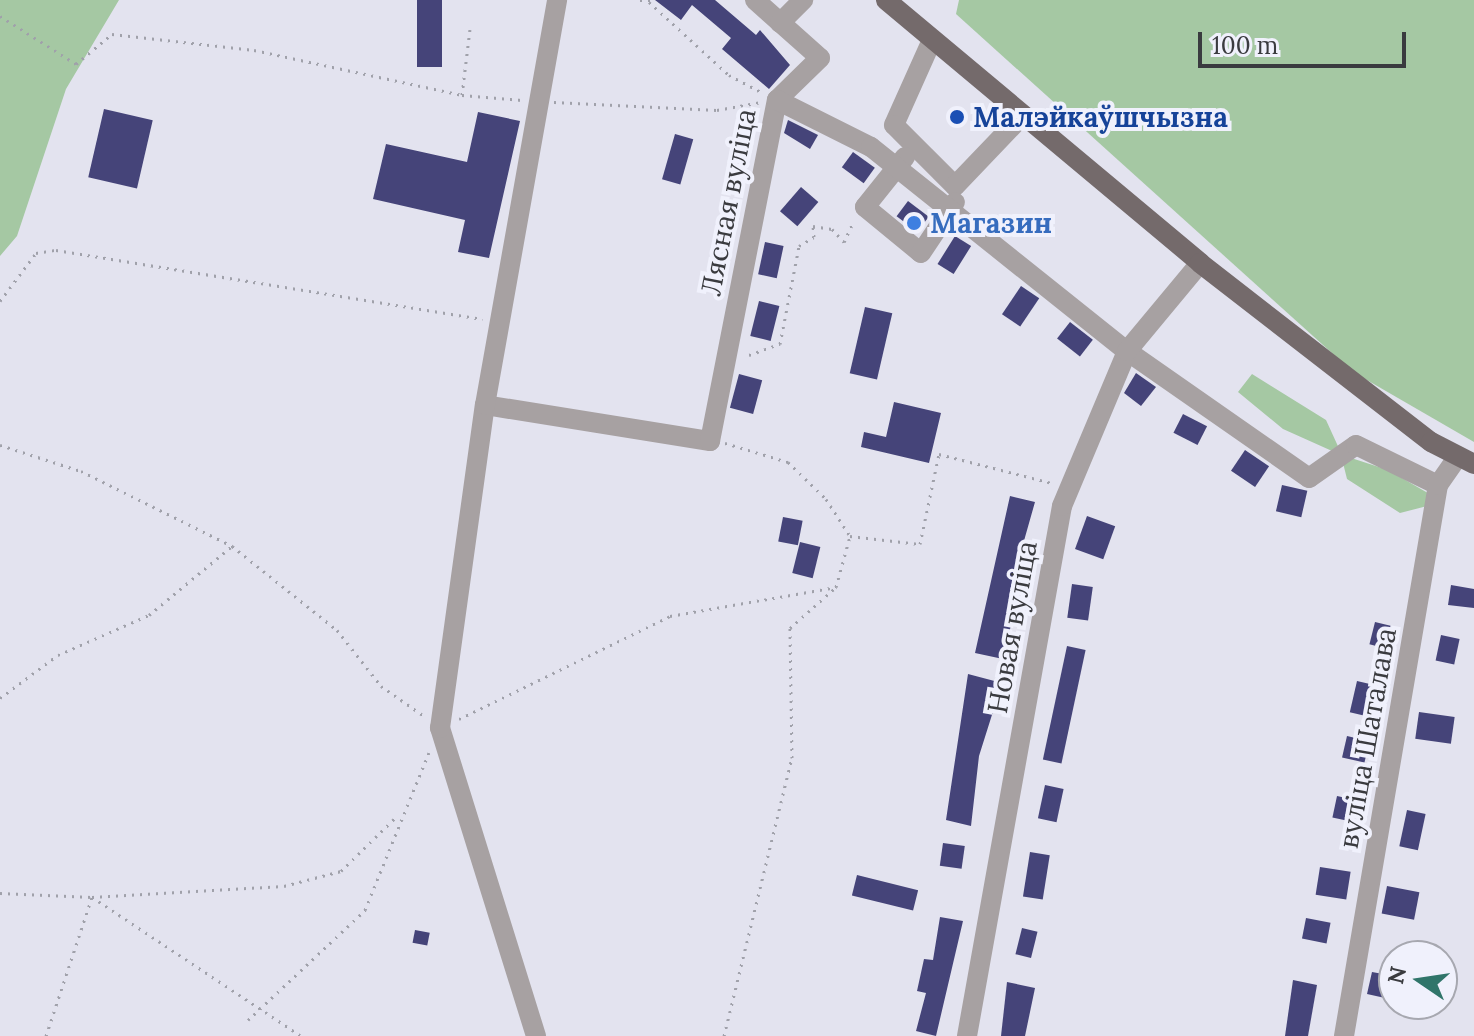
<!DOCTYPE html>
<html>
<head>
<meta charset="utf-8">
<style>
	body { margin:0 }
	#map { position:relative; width:1474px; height:1036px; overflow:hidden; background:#e3e3ef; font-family:Lora,serif }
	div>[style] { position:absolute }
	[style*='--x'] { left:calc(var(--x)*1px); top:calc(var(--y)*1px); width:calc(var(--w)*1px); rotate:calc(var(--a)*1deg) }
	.green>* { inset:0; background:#a5c8a3 }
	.building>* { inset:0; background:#454479; transform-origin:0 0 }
	.path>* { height:3px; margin-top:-1.5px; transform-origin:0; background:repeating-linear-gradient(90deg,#a0a1aa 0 2px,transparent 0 8px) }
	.minor>* { height:20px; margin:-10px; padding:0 10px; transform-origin:10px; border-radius:10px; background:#a7a1a2 }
	.major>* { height:20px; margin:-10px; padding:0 10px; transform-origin:10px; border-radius:10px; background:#746a6b }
	.dots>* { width:22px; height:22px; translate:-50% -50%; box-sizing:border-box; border:4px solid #f0f1fc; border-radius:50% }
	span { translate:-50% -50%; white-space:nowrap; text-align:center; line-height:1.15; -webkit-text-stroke:8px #f0f1fc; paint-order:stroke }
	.transit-label { font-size:28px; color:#164399; font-weight:700 }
	.left { translate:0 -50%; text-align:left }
	.street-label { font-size:28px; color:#3a3b3f }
	.shop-label { font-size:28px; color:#366cbe; font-weight:700 }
	.north { position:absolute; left:1378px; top:940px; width:80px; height:80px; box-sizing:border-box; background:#f0f1fc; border:2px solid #a7a8b0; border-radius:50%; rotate:283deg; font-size:22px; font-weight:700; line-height:32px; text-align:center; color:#3a3b3f }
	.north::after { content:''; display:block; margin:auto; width:28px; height:36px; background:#30756a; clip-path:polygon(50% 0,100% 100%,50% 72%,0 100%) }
	.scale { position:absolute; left:1198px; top:32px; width:208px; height:36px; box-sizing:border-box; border:4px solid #3a3b3f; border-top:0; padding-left:10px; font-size:24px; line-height:28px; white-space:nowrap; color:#3a3b3f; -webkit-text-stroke:6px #f0f1fc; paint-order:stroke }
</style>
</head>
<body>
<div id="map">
	<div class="green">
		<div style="clip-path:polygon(0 0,119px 0,66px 89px,17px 236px,0 256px)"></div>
		<div style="clip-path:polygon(959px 0,1474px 0,1474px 442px,1353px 372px,956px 14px)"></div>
		<div style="clip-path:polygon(1252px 374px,1326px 420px,1342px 455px,1388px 470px,1433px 496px,1435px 504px,1400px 513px,1347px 479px,1341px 455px,1283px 429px,1238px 392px)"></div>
	</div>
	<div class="building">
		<div style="left:417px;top:0;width:25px;height:67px"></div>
		<div style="clip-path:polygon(655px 0,715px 0,756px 35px,760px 30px,790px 65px,769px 89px,722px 49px,731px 38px,692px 5px,681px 20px)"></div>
		<div style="left:104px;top:109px;width:50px;height:70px;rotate:13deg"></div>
		<div style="clip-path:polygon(478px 112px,520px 121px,489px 258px,458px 252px,465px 220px,373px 199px,386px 144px,467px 162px)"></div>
		<div style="clip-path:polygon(788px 120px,818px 135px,810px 149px,784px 133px)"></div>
		<div style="left:675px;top:134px;width:19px;height:47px;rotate:16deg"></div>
		<div style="left:853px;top:152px;width:27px;height:19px;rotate:36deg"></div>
		<div style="left:801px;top:187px;width:23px;height:32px;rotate:41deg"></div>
		<div style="left:908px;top:201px;width:26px;height:19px;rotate:37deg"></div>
		<div style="left:955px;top:236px;width:19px;height:33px;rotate:32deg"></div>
		<div style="left:765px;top:242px;width:19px;height:33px;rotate:12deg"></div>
		<div style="left:1021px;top:286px;width:22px;height:34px;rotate:34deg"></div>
		<div style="left:759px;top:301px;width:21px;height:36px;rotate:14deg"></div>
		<div style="left:865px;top:307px;width:28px;height:68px;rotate:13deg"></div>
		<div style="left:1070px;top:322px;width:29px;height:21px;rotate:38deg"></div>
		<div style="clip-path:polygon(1136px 373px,1156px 387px,1141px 406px,1124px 393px)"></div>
		<div style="left:739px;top:374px;width:24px;height:35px;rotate:15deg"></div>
		<div style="clip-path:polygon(894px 402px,941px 413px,929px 463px,861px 447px,864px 432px,886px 437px)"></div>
		<div style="left:1183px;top:414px;width:27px;height:21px;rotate:27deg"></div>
		<div style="left:1245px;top:450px;width:29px;height:25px;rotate:34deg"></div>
		<div style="left:1282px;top:485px;width:26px;height:27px;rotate:13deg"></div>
		<div style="clip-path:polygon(1010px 496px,1035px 502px,1010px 590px,1019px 591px,1003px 659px,975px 653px)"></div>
		<div style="left:1087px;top:516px;width:30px;height:35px;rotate:20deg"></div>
		<div style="left:783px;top:517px;width:20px;height:25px;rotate:11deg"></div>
		<div style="left:800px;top:542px;width:21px;height:32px;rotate:14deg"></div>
		<div style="left:1072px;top:584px;width:21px;height:34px;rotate:8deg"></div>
		<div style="clip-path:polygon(1451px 585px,1474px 589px,1474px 608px,1448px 605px)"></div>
		<div style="left:1375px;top:622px;width:16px;height:23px;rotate:14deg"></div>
		<div style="left:1441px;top:635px;width:19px;height:26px;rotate:12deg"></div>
		<div style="left:1067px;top:646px;width:19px;height:116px;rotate:12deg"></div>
		<div style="clip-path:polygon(968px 674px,1002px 683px,979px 756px,971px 826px,946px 820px)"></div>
		<div style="left:1357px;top:681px;width:22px;height:32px;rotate:13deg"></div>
		<div style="left:1419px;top:712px;width:36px;height:27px;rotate:8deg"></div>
		<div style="left:1347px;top:736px;width:23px;height:22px;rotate:13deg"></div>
		<div style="left:1045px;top:785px;width:19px;height:34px;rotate:12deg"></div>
		<div style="left:1337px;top:796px;width:19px;height:22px;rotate:12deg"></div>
		<div style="left:1407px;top:810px;width:19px;height:37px;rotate:12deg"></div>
		<div style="left:943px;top:843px;width:22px;height:23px;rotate:8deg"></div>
		<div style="left:1030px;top:852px;width:20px;height:45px;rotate:9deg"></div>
		<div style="left:1320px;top:867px;width:31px;height:28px;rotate:9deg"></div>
		<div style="left:857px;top:875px;width:63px;height:21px;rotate:14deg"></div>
		<div style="left:1387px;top:886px;width:33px;height:28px;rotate:11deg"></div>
		<div style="clip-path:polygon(940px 917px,963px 921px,936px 1036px,916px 1031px,926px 993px,917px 991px,924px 959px,933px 960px)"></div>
		<div style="left:1306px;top:918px;width:25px;height:21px;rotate:11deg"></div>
		<div style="left:1022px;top:928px;width:16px;height:27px;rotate:14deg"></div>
		<div style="left:415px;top:930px;width:15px;height:13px;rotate:11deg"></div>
		<div style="clip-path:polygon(1372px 972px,1394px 976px,1394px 1000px,1367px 994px)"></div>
		<div style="clip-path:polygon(1293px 980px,1317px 985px,1308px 1036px,1285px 1036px)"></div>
		<div style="clip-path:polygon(1007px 982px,1035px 988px,1025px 1036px,1001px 1036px)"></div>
	</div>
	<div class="path">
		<div style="--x:640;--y:0;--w:11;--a:0"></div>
		<div style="--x:649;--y:2;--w:108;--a:42.4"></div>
		<div style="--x:729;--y:75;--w:38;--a:28"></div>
		<div style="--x:0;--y:16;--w:90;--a:32.3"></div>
		<div style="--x:76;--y:64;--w:47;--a:-39.8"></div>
		<div style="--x:112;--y:34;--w:143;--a:6.4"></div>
		<div style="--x:254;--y:50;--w:213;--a:12.2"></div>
		<div style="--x:462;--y:95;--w:60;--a:4.8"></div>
		<div style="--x:462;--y:95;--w:66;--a:-83.1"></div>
		<div style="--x:554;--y:102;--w:163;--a:2.8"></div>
		<div style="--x:717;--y:110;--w:45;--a:-10.3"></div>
		<div style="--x:0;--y:301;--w:60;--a:-53.1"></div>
		<div style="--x:36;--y:253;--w:20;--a:-9"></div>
		<div style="--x:56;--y:250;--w:432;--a:9.2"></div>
		<div style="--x:749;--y:355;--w:33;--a:-20"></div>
		<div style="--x:780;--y:344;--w:100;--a:-79"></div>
		<div style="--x:799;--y:246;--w:17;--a:-31"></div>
		<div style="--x:814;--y:237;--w:11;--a:-95"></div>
		<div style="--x:813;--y:226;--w:19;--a:9"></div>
		<div style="--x:832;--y:229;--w:18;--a:47"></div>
		<div style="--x:844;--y:242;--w:23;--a:-65"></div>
		<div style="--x:725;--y:443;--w:66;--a:16.8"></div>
		<div style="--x:788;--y:462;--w:53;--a:44.2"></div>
		<div style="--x:826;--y:499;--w:44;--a:57"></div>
		<div style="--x:0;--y:445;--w:85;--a:17.8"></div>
		<div style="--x:81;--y:471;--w:169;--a:26.4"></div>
		<div style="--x:0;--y:698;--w:72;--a:-36.6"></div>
		<div style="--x:58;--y:655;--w:99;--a:-23.7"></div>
		<div style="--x:149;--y:615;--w:108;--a:-39.7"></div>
		<div style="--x:232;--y:546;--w:134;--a:38.7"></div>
		<div style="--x:337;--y:630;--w:71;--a:51.8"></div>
		<div style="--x:381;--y:686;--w:52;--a:34.9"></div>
		<div style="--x:459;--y:719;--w:235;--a:-26"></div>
		<div style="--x:670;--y:616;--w:169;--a:-9.9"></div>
		<div style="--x:836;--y:587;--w:53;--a:-74.6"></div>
		<div style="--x:850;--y:536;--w:70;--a:6.5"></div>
		<div style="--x:920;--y:544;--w:92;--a:-78.1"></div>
		<div style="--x:939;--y:454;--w:117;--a:14.4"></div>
		<div style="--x:0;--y:893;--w:92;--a:2.5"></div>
		<div style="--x:92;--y:897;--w:251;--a:33.6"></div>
		<div style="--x:248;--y:1020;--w:161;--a:-43.2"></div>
		<div style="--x:365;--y:910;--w:170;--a:-67.9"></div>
		<div style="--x:46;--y:1036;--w:146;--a:-71.7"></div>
		<div style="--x:92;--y:897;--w:192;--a:-3.3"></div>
		<div style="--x:284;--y:886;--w:59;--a:-14.7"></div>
		<div style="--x:341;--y:871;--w:78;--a:-44.5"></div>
		<div style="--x:724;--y:1036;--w:286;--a:-76.3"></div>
		<div style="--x:792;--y:758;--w:130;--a:-90.9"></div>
		<div style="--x:790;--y:628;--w:62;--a:-41.7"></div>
	</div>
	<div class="minor">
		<div style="--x:755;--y:0;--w:87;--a:41.7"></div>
		<div style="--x:820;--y:58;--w:60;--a:135.7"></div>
		<div style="--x:780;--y:23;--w:33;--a:-45"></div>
		<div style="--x:932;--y:40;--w:93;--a:114.1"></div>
		<div style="--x:894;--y:125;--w:86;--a:45"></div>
		<div style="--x:955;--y:186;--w:95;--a:-46.3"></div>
		<div style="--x:905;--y:157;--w:64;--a:128.7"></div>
		<div style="--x:865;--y:207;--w:72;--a:39.4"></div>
		<div style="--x:921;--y:253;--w:61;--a:-56.3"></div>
		<div style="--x:485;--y:405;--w:228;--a:9.1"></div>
		<div style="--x:710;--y:441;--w:348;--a:-78.9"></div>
		<div style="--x:777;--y:100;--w:105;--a:26.6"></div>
		<div style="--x:871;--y:147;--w:327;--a:38.6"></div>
		<div style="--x:1127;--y:351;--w:222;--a:34.9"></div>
		<div style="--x:1309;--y:478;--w:57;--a:-35.1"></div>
		<div style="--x:1356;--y:445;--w:91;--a:26"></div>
		<div style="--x:536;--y:1036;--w:323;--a:-107.3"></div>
		<div style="--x:440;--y:728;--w:326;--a:-82.1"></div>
		<div style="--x:485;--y:405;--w:411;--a:-79.9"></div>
		<div style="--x:967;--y:1036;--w:538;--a:-79.84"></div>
		<div style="--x:1062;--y:506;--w:168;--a:-67.2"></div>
		<div style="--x:1127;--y:351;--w:114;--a:-50.3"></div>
		<div style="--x:1344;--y:1036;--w:559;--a:-80.32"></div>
		<div style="--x:1438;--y:485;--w:35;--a:-55"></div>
	</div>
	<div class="major">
		<div style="--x:886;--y:0;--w:410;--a:39.9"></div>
		<div style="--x:1200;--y:263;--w:292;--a:37.8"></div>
		<div style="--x:1431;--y:442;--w:48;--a:27.1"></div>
	</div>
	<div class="dots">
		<div style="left:957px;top:117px;background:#1a4fb4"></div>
		<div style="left:914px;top:223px;background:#3f7fe0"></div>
	</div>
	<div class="transit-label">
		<span class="left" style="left:973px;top:117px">Малэйкаўшчызна</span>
	</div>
	<div class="street-label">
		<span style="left:728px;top:202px;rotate:-79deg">Лясная вуліца</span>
		<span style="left:1012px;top:627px;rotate:-80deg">Новая вуліца</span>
		<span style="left:1367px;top:738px;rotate:-80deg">вуліца Шаталава</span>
	</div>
	<div class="shop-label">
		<span class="left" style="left:930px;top:223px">Магазин</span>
	</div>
	<div class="north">N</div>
	<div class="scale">100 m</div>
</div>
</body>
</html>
